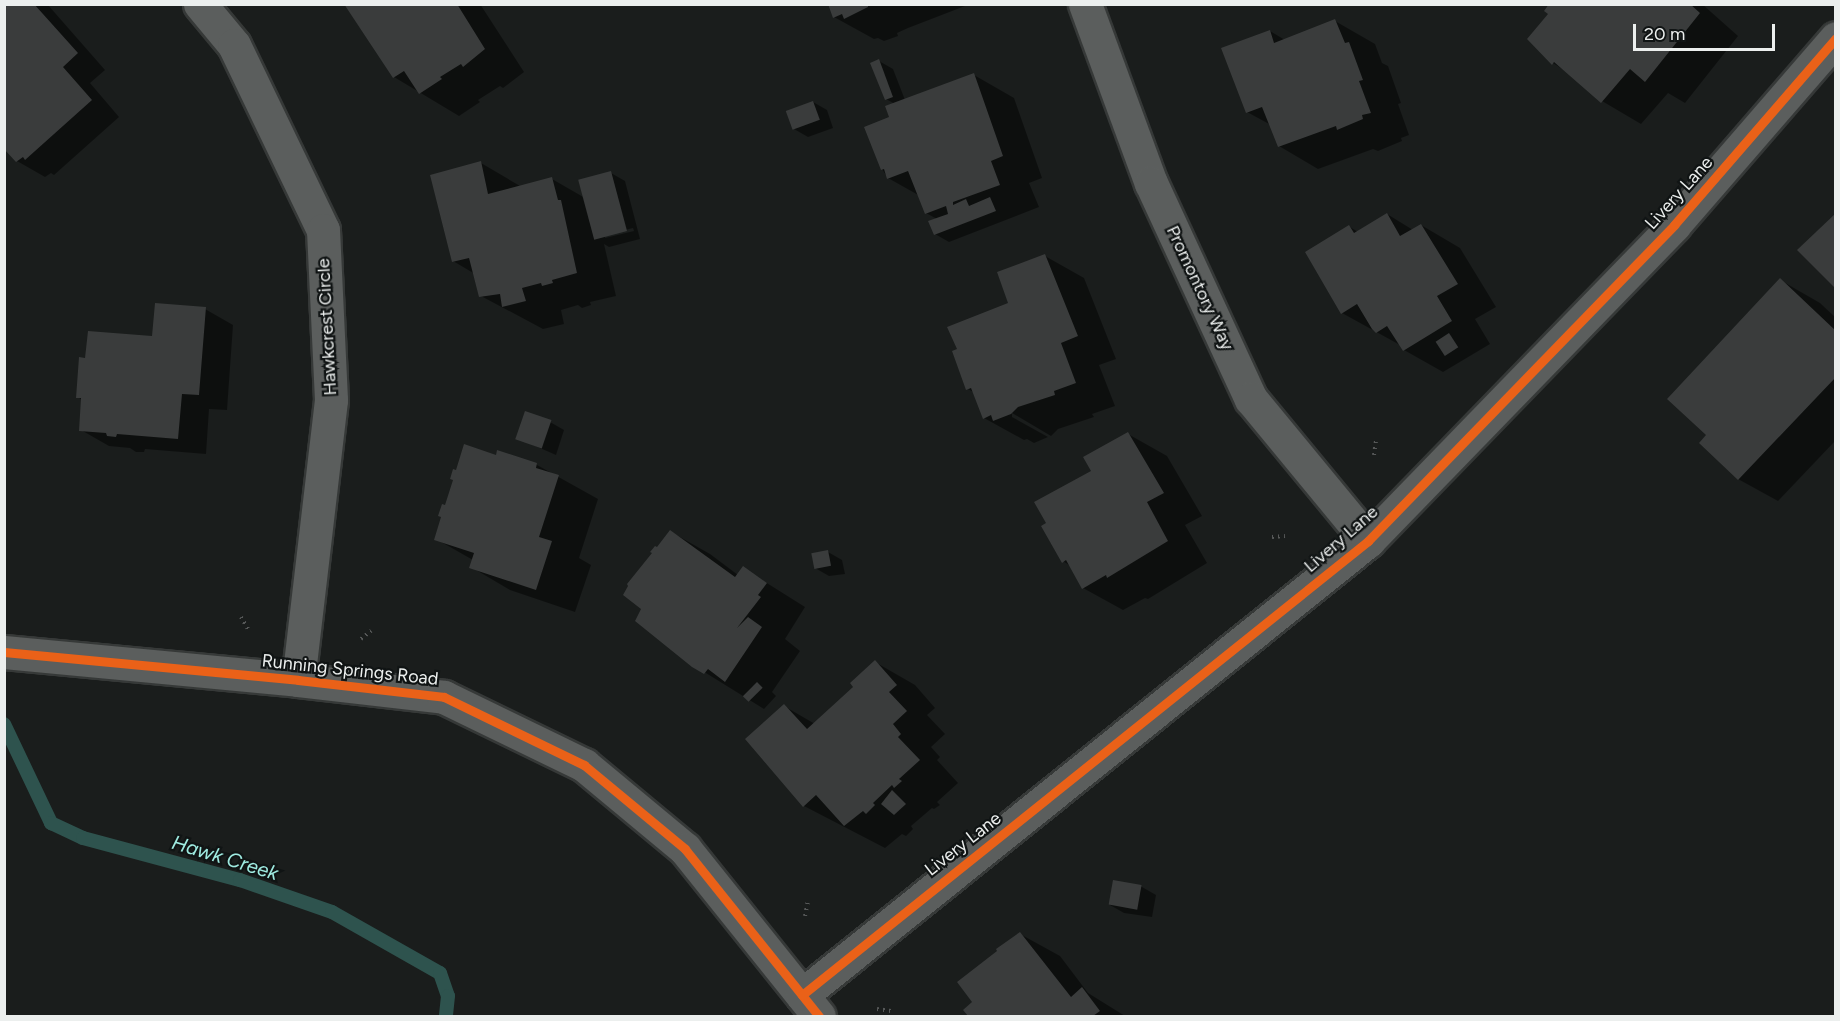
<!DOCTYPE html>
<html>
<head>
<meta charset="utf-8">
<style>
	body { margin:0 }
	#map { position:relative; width:1840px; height:1021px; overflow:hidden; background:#1a1d1c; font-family:Figtree,sans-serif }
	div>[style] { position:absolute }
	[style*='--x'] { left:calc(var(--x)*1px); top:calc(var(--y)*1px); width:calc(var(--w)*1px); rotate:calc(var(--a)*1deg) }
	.shadow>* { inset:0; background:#0007 }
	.stream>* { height:14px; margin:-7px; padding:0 7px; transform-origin:7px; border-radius:7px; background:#2e534e }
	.building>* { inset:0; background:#3a3c3c; transform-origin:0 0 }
	.path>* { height:4px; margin-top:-2px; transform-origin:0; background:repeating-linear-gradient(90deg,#565858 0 1.5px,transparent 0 6px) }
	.roads { filter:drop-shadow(2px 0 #363938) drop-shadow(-2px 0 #363938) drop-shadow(0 2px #363938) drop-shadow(0 -2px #363938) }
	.minor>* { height:33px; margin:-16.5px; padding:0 16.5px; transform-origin:16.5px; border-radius:16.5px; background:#5b5e5d }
	.cycleway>* { height:9px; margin:-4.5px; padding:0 4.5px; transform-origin:4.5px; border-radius:4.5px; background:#ea6118 }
	span { translate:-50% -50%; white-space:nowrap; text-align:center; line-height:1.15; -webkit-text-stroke:4.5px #101414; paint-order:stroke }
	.street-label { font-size:18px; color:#ecefee }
	.water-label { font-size:20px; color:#9febe1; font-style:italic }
	.frame { position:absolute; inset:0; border:6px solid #ecefee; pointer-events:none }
	.scale { position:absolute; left:1633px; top:24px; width:142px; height:27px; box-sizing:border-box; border:3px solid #ecefee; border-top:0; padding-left:8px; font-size:18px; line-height:21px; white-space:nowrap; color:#ecefee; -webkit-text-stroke:4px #101414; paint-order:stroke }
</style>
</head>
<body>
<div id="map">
	<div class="shadow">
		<div style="clip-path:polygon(4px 4px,48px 5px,105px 70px,90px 83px,119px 117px,54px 175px,51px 173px,45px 177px,17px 161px)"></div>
		<div style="clip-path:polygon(480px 4px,524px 72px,503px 88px,500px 86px,478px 100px,480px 102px,459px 116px,394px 77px,345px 5px)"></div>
		<div style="clip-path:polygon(830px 4px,964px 4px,965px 6px,908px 28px,897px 33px,898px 36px,884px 41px,878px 38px,874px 39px,834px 17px)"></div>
		<div style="clip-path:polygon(1551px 4px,1702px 4px,1738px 36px,1685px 103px,1668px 93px,1641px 124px,1602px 101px,1567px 72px,1553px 63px)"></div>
		<div style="clip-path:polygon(1335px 21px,1375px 44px,1382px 63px,1388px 66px,1401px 103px,1398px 104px,1409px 135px,1401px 138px,1402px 141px,1378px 151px,1373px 149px,1318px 169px,1279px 146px,1271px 125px,1247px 112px,1270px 31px,1285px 40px)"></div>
		<div style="clip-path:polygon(879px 61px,893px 69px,905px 100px,974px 75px,1014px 98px,1042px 178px,1029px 183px,1039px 207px,949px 242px,935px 234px,937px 219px,926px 213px,920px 196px,888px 178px,882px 169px,895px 104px,886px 99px)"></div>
		<div style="clip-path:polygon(813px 102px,827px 110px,833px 128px,808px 137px,794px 129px)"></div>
		<div style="clip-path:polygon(evenodd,481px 163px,520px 186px,552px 179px,585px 198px,611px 173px,625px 181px,640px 239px,609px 247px,604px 244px,616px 296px,590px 302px,591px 305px,582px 308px,578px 305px,561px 310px,564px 324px,543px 329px,481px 296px,475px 274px,453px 261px,481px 163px,633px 228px,634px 231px,605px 238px,605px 235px,633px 228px)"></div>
		<div style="clip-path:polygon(1387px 214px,1413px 230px,1421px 225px,1460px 248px,1496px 307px,1475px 319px,1490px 344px,1443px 372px,1404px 350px,1400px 345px,1342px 313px,1350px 227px,1358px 232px)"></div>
		<div style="clip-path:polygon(1045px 256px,1084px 278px,1116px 359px,1099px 365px,1115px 406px,1092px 414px,1094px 417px,1058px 429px,1051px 436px,1012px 413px,1012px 417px,1048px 437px,1034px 443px,1027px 439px,1024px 440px,984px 418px,975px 393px,968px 389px,1010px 304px)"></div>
		<div style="clip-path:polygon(1780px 280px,1820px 303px,1836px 318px,1836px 440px,1778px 501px,1738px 479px,1708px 435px)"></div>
		<div style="clip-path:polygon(205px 309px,233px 325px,227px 410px,209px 409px,206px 454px,145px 449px,144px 452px,136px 452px,130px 448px,109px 446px,81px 430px,82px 400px,78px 397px,87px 359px,153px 338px)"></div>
		<div style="clip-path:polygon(550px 422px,564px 430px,556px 455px,517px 438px)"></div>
		<div style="clip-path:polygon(1128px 434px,1167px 456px,1202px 516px,1185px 525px,1207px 563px,1148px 599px,1145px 598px,1123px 610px,1083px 588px,1072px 567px,1063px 561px,1048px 523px)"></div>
		<div style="clip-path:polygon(498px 452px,537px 465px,598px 499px,579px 558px,591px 565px,575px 612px,510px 590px,471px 567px,473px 560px,436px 539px,457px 472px,497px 457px)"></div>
		<div style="clip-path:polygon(671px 532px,710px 554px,738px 575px,743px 568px,805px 607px,785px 639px,800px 651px,772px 692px,776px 696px,764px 709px,693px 665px,658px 549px)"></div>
		<div style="clip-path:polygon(828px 552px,842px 560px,845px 574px,829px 576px,815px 568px)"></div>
		<div style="clip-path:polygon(875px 662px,915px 685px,935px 708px,927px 715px,945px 734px,931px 747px,940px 757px,937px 760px,958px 783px,937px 802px,940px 805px,934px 809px,932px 808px,911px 826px,913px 829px,906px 836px,902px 834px,885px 848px,804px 806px,784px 706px,815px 724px,855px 687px)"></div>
		<div style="clip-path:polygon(1114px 882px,1142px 887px,1156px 895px,1152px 917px,1124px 913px,1110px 905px)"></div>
		<div style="clip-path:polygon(1020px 934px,1060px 956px,1088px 993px,1125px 1016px,970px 1016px,965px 1010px,974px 1002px)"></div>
	</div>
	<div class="stream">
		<div style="--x:4;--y:724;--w:110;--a:64.6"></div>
		<div style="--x:51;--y:823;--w:35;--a:25"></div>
		<div style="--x:83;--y:838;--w:163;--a:15"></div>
		<div style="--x:240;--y:880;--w:97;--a:19.2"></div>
		<div style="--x:332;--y:912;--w:124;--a:29.5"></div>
		<div style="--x:440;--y:973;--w:24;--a:71"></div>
		<div style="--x:448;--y:996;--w:20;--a:96"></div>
	</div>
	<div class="building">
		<div style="clip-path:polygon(4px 4px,34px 4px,78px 53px,63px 67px,92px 100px,25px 160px,23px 157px,16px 162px,4px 149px)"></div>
		<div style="clip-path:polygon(344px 4px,457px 4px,485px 49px,463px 67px,461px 64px,440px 77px,442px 79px,419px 94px,404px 71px,393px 78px)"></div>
		<div style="clip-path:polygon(828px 4px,868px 4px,868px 7px,844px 19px,842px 14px,833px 18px)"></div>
		<div style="clip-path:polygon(1549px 4px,1690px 4px,1700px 13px,1645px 82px,1630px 69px,1601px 103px,1554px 62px,1552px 65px,1527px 39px,1548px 14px,1544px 11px)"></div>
		<div style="clip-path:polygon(1335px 19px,1345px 43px,1349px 42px,1363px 80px,1359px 81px,1371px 113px,1362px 115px,1363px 119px,1337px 130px,1336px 126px,1278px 147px,1262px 107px,1246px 113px,1221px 48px,1270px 30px,1274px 43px)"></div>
		<div style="clip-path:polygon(879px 59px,893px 97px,885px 100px,870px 63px)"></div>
		<div style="clip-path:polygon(974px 73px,1003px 156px,991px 161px,1000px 185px,953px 202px,953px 205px,966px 199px,969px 206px,990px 197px,996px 211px,934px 235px,928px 221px,948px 214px,946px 206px,925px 214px,908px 171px,887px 179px,884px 169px,881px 170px,864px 127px,889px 117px,885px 106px)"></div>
		<div style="left:813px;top:101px;width:20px;height:29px;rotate:70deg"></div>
		<div style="clip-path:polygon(481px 161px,488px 194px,552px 177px,558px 200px,561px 200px,577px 273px,552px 280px,553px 283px,542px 286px,541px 283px,522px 288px,526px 301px,502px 307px,500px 294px,479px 297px,469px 258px,452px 262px,430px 175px)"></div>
		<div style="left:611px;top:171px;width:62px;height:34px;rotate:75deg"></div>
		<div style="clip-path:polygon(1387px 213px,1400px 236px,1421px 224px,1458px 284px,1437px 296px,1452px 321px,1403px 351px,1387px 326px,1376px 333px,1372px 329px,1357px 304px,1341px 314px,1305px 252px,1349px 225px,1354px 233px)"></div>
		<div style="clip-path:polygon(1836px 213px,1836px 289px,1797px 250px)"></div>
		<div style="clip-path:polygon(1045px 254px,1078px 336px,1061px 343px,1076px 383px,1054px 391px,1055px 395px,1018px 407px,1011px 414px,993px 421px,991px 415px,983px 419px,971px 388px,966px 390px,952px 351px,957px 349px,947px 327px,1008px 303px,997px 272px)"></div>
		<div style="clip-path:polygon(1780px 278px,1836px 331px,1836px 377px,1738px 480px,1699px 443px,1706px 435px,1667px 399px)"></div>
		<div style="clip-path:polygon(155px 303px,206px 307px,199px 395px,182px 394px,178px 439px,117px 434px,116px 437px,107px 436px,106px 433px,79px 431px,81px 398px,76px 398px,79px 357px,85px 358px,88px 331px,152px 336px)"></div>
		<div style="left:1449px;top:333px;width:17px;height:16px;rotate:57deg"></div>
		<div style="left:525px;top:411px;width:28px;height:30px;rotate:19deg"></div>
		<div style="clip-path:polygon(1128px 432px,1164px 493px,1147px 502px,1168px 541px,1107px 578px,1106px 575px,1082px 589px,1066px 560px,1062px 563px,1041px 526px,1046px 523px,1034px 502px,1091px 471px,1083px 457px)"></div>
		<div style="clip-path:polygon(464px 444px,496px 455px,497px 450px,537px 463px,536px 468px,559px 475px,539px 537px,552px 541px,536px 590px,469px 568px,474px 553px,434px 540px,441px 517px,438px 516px,442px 504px,445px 505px,453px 480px,450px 479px,453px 469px,456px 470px)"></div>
		<div style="clip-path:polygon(670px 530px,735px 577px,743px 566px,767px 583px,758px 595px,761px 597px,737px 628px,748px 617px,762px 627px,725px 682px,708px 669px,704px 674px,692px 667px,635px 621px,641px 609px,623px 595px,628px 586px,627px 584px,652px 553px,650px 552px,655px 546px,657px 547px)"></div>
		<div style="left:828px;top:550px;width:16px;height:17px;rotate:79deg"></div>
		<div style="clip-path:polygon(875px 660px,897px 685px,889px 692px,907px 711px,893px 724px,901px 734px,898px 737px,920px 760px,899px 779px,902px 781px,894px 788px,892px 785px,873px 803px,875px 805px,866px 814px,863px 811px,844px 826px,816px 795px,803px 807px,745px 739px,784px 704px,807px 729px,853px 687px,850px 683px)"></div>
		<div style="left:757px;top:682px;width:8px;height:20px;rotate:45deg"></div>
		<div style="clip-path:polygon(892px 790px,906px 804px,894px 815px,881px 804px)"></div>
		<div style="left:1113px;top:880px;width:29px;height:25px;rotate:10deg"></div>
		<div style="clip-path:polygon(1020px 932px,1071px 997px,1082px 987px,1100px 1011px,1093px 1016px,968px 1016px,963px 1010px,972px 1002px,957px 982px,997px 951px,996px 949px)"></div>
	</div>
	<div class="path">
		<div style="--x:1374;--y:455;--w:14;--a:-82"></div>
		<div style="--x:1272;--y:537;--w:13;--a:-4"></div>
		<div style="--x:241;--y:617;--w:14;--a:60"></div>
		<div style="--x:361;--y:639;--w:13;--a:-39"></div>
		<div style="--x:805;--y:916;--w:15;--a:-79"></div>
		<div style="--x:877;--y:1009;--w:14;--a:8"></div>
	</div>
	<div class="roads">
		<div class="minor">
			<div style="--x:200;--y:4;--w:53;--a:50.3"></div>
			<div style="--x:234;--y:45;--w:205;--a:64.3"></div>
			<div style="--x:323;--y:230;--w:170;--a:87.3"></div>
			<div style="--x:331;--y:400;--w:282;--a:96.7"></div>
			<div style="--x:1085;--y:4;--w:191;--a:69.8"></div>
			<div style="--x:1151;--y:183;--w:238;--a:65.2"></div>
			<div style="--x:1251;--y:399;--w:184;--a:50.5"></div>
			<div style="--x:4;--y:652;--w:295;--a:5.4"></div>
			<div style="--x:298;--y:680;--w:147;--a:6.6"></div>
			<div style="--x:444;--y:697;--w:156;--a:25.9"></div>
			<div style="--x:584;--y:765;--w:131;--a:39.7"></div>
			<div style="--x:685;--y:849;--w:214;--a:51.3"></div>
			<div style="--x:802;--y:995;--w:726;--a:-38.73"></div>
			<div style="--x:1368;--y:541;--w:440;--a:-45.9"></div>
			<div style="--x:1674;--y:225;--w:247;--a:-49.1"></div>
		</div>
	</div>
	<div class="cycleway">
		<div style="--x:4;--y:652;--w:295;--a:5.4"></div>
		<div style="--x:298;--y:680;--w:147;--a:6.6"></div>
		<div style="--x:444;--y:697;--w:156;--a:25.9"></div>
		<div style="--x:584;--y:765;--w:131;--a:39.7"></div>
		<div style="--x:685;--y:849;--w:214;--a:51.3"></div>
		<div style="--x:802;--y:995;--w:726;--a:-38.73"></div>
		<div style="--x:1368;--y:541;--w:440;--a:-45.9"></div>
		<div style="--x:1674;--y:225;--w:247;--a:-49.1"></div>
	</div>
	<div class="street-label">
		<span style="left:1679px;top:193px;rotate:-48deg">Livery Lane</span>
		<span style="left:1200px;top:288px;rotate:65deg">Promontory Way</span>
		<span style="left:327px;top:327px;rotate:-93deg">Hawkcrest Circle</span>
		<span style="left:1341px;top:539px;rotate:-41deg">Livery Lane</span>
		<span style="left:350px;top:670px;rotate:6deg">Running Springs Road</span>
		<span style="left:963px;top:844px;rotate:-38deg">Livery Lane</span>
	</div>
	<div class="water-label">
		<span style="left:225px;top:858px;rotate:17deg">Hawk Creek</span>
	</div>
	<div class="frame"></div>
	<div class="scale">20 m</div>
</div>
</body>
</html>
